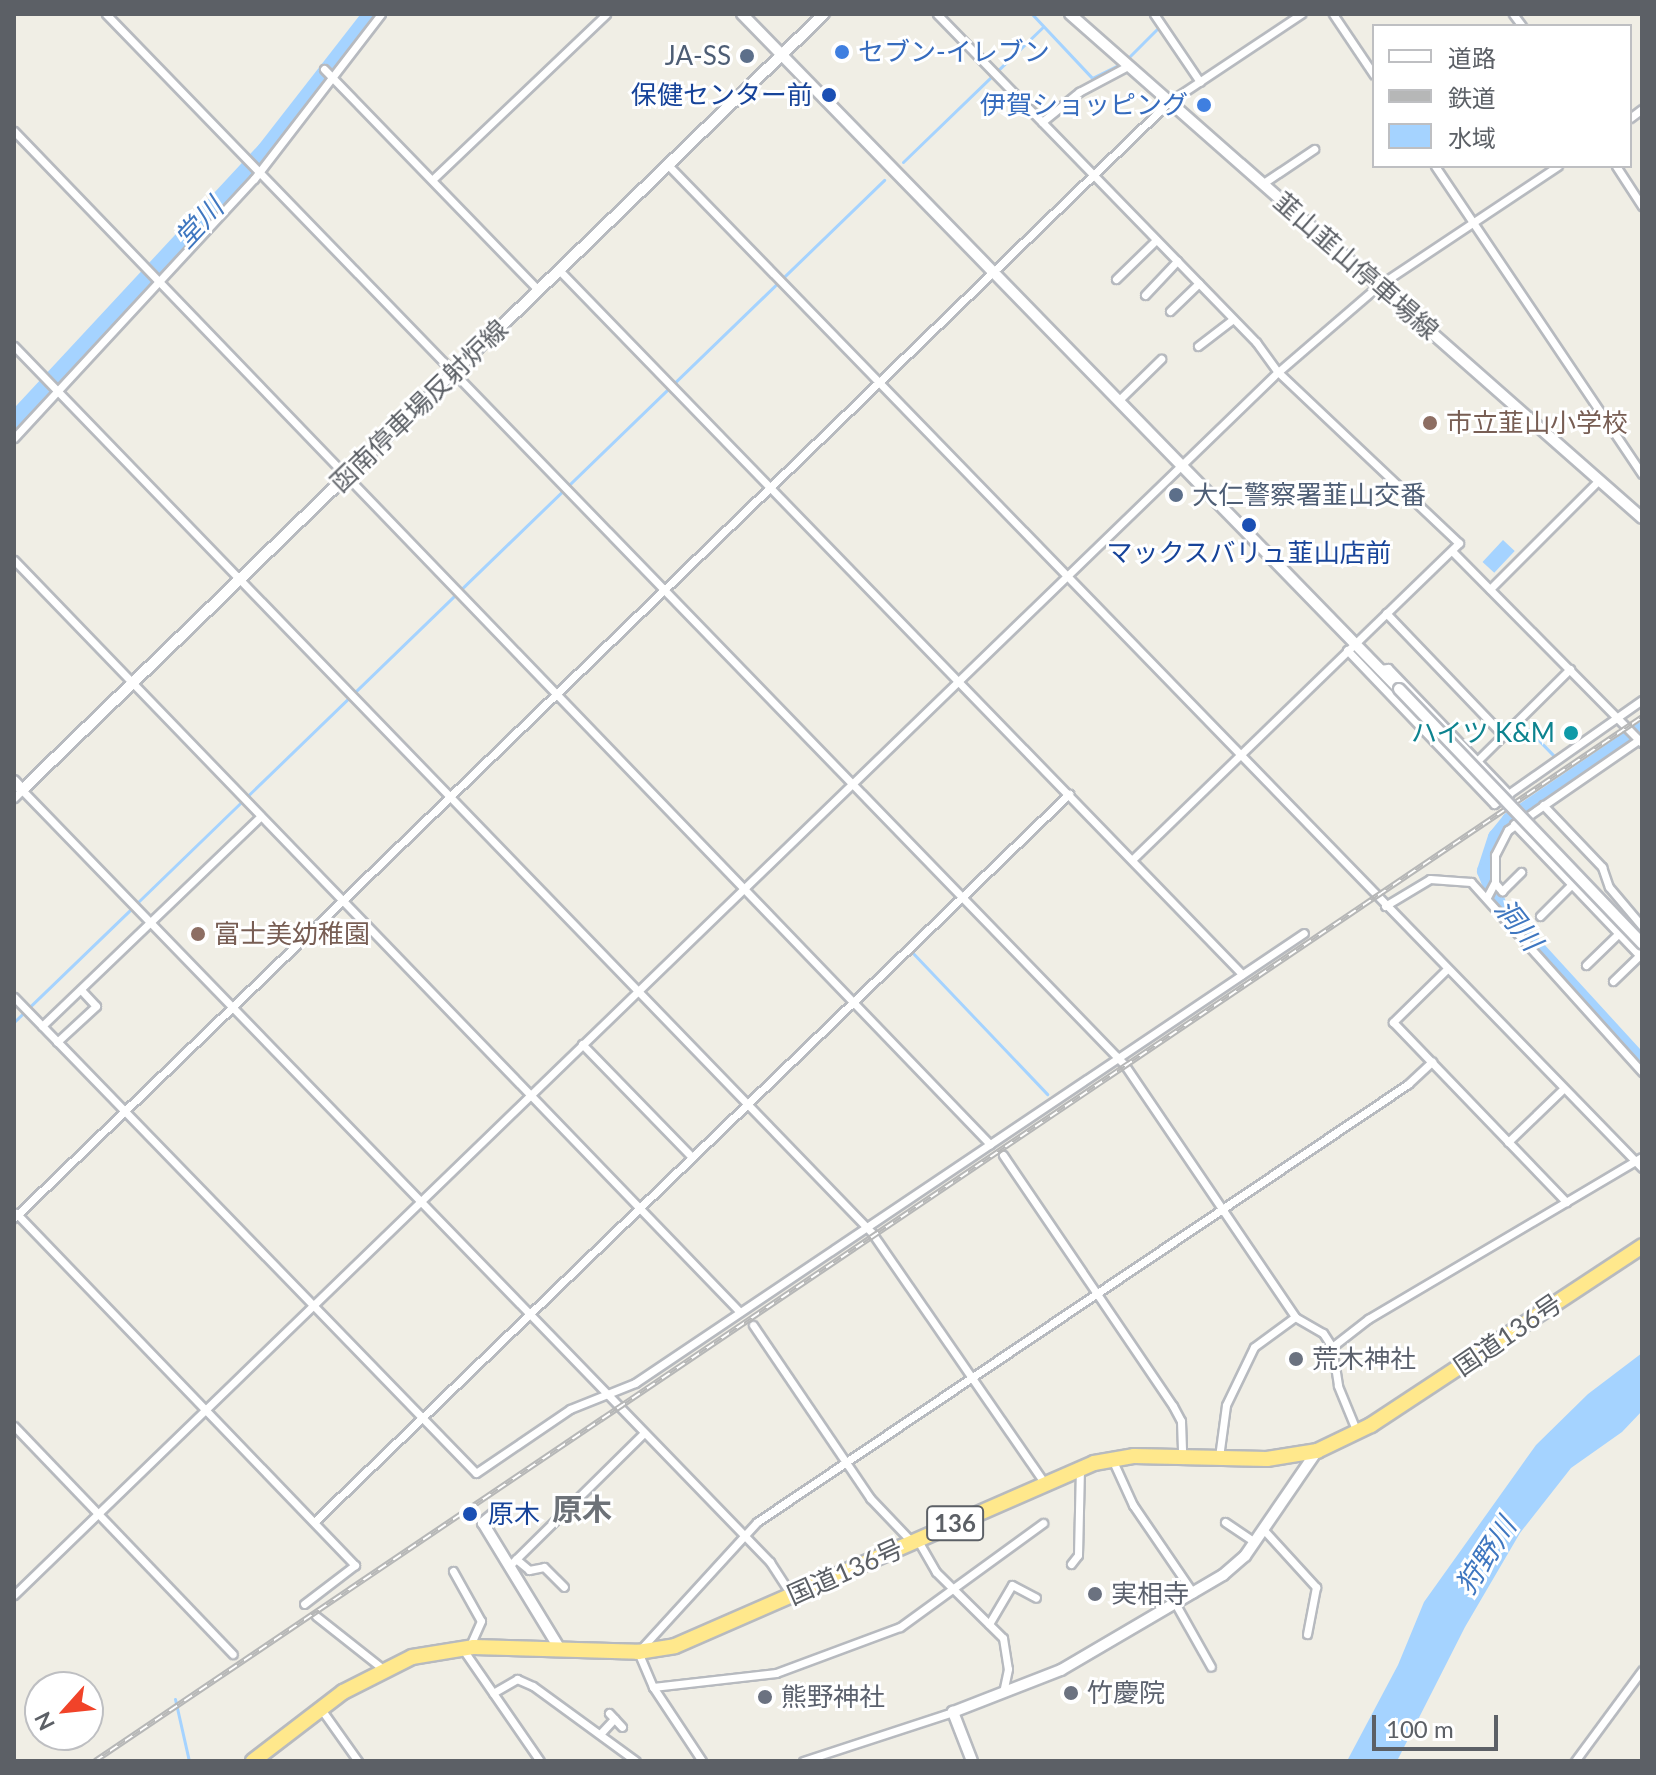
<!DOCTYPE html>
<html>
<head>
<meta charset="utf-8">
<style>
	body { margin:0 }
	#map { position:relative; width:1656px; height:1775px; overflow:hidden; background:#f0eee5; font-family:Lato,"Noto Sans JP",sans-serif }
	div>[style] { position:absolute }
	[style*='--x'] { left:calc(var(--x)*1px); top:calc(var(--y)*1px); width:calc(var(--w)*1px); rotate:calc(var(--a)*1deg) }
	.water>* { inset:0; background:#a5d3ff; transform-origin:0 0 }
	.stream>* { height:3px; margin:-1.5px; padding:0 1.5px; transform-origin:1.5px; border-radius:1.5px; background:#a5d3ff }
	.river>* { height:16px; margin:-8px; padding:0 8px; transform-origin:8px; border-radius:8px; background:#a5d3ff }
	.roads { filter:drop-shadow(2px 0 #b7babf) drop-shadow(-2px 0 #b7babf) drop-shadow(0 2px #b7babf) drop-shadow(0 -2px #b7babf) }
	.street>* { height:7px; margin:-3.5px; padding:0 3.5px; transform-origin:3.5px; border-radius:3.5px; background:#fff }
	.secondary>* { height:10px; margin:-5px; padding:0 5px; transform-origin:5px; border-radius:5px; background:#fff }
	.highway>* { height:14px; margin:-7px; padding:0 7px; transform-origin:7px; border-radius:7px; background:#ffe88c }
	.rail>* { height:6px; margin-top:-3px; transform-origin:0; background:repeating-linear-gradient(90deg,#fff 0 9px,#b6b7b7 0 18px); box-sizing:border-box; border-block:2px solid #b6b7b7 }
	.bridges { filter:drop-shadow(2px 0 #b8bbc1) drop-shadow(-2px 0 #b8bbc1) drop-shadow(0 2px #b8bbc1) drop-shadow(0 -2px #b8bbc1) }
	.secondary-bridge>* { height:10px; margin:-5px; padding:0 5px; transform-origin:5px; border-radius:5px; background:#fff }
	.dots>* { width:22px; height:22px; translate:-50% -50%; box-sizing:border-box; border:4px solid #fff; border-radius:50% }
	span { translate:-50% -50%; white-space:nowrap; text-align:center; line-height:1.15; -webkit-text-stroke:6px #fff; paint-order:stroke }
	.shield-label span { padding:2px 6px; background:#fff; border:2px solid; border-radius:6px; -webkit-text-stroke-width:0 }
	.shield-label { font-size:24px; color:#5c6066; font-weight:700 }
	.shop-label { font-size:26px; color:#366cbe }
	.left { translate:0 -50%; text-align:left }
	.right { translate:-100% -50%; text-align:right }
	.service-label { font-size:26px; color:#4e5e75 }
	.transit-label { font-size:26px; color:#164399 }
	.street-label { font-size:26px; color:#5c6066 }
	.education-label { font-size:26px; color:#785e54 }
	.culture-label { font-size:26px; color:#0d838f }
	.worship-label { font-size:26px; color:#5b616d }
	.water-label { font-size:28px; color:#3f77c0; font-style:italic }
	.quarter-label { font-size:30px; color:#6d7278; font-weight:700 }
	.frame { position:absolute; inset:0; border:16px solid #5c6066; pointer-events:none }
	.legend { position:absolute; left:1372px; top:24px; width:260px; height:144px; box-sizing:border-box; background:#fff; border:2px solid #bebfc2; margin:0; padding:10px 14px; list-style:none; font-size:24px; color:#5c6066 }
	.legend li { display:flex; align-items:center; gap:16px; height:40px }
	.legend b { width:40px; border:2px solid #bebfc2 }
	.north { position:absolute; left:24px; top:1671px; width:80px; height:80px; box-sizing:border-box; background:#fff; border:2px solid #bebfc2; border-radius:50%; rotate:243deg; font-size:22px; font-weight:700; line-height:32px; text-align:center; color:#5c6066 }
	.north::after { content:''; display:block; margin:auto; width:28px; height:36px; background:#f14329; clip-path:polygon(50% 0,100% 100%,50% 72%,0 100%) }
	.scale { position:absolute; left:1372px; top:1715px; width:126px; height:36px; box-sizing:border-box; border:4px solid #5c6066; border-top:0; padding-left:10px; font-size:24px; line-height:28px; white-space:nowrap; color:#5c6066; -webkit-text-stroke:6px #fff; paint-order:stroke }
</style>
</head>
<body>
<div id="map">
	<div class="water">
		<div style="left:1503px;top:540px;width:16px;height:30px;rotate:43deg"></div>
		<div style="clip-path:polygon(1642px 1353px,1642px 1411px,1622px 1432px,1571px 1468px,1520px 1533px,1465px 1627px,1397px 1761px,1347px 1761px,1398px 1665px,1424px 1602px,1536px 1445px,1588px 1394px)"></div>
	</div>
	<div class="stream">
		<div style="--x:1032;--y:14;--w:88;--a:46.8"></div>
		<div style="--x:1092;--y:78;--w:32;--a:-26"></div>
		<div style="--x:1127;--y:59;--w:42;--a:-45"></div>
		<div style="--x:903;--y:162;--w:194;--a:-44"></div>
		<div style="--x:1521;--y:722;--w:49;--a:45.8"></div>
		<div style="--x:139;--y:901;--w:1037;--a:-44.06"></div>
		<div style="--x:910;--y:950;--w:199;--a:46.4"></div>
		<div style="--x:14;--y:1022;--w:164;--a:-44"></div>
		<div style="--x:175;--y:1699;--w:64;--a:77.3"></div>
	</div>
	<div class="river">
		<div style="--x:14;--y:420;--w:369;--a:-47.1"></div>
		<div style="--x:265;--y:150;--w:172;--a:-52.1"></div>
		<div style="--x:1642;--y:730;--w:160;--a:145.7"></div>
		<div style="--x:1510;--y:820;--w:22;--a:129"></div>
		<div style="--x:1496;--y:837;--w:36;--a:108"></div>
		<div style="--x:1485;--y:871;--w:40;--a:68"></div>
		<div style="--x:1500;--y:908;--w:210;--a:47.5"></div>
	</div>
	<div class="roads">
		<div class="street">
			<div style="--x:106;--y:14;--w:1462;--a:45.89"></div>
			<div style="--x:1124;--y:1064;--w:305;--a:55.9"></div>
			<div style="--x:1295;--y:1317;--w:32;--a:30"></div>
			<div style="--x:1323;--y:1333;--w:17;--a:57"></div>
			<div style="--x:1332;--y:1347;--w:39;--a:81"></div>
			<div style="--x:1338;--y:1386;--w:50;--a:67.6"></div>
			<div style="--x:937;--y:14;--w:458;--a:45.8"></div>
			<div style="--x:1256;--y:342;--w:37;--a:54"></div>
			<div style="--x:1278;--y:372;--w:249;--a:43.4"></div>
			<div style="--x:1459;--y:543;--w:455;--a:135.9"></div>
			<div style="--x:1154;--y:14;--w:82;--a:55.9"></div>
			<div style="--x:1333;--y:14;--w:73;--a:56.1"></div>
			<div style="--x:1513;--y:14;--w:15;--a:53"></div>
			<div style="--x:324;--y:69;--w:308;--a:45.9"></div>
			<div style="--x:1630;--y:118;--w:15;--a:-37"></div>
			<div style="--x:1042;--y:122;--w:48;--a:-39"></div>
			<div style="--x:1079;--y:92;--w:55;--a:-28"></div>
			<div style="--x:14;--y:131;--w:1407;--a:46.07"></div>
			<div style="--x:668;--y:165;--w:1398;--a:45.84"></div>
			<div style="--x:1435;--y:166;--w:371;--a:56.1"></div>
			<div style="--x:1616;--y:166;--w:48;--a:57"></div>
			<div style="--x:433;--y:179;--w:239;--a:-43.6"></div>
			<div style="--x:1262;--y:184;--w:63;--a:-33.9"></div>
			<div style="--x:559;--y:270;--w:981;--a:45.87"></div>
			<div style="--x:1116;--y:279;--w:56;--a:-44.3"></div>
			<div style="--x:1145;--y:295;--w:47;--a:-46.7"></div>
			<div style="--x:1170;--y:311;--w:40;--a:-44"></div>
			<div style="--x:14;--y:346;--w:1234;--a:45.95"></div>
			<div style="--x:872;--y:1233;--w:303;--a:55.4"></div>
			<div style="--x:1198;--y:346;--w:44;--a:-37.6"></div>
			<div style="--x:1119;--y:400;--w:59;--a:-44.3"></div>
			<div style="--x:14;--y:438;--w:353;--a:-47.2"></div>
			<div style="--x:254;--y:179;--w:208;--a:-52.4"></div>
			<div style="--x:1452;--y:551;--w:270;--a:45.3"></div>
			<div style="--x:14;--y:560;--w:1045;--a:46.01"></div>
			<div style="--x:1490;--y:589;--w:154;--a:-45"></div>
			<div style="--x:1386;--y:613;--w:169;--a:46.2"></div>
			<div style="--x:1347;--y:650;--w:213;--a:46.3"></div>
			<div style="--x:1494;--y:804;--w:181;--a:-35.1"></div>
			<div style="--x:1379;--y:669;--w:9;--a:-6"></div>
			<div style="--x:1388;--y:668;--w:175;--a:46.2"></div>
			<div style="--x:1477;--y:761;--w:131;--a:-44.7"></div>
			<div style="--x:14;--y:798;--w:11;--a:-45"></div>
			<div style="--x:22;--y:790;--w:1075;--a:45.9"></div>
			<div style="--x:770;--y:1562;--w:38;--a:57"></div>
			<div style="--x:1543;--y:805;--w:86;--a:46.4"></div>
			<div style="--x:1602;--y:867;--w:21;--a:71"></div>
			<div style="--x:1609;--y:887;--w:51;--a:49.8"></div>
			<div style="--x:1514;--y:824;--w:185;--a:46.3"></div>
			<div style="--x:1495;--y:883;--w:11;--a:49"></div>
			<div style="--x:1502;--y:891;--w:27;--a:-45"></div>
			<div style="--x:1487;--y:897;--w:17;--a:-62"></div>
			<div style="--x:1495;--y:882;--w:27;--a:-90"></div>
			<div style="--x:1495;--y:855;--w:28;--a:-63"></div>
			<div style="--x:1508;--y:830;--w:160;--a:-34.6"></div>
			<div style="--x:1385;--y:906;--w:52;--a:-31"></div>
			<div style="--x:1430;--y:879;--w:41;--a:4.2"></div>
			<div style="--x:1471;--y:882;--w:256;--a:48"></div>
			<div style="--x:1540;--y:916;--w:45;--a:-45"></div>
			<div style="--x:1586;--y:965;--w:46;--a:-44.1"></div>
			<div style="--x:1447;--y:969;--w:76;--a:135.5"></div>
			<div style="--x:1393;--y:1022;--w:250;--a:46.1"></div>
			<div style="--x:1613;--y:981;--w:37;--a:-44"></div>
			<div style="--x:14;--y:997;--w:663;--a:45.86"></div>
			<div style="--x:476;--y:1473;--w:114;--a:-34.2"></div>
			<div style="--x:570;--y:1409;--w:70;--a:-21.8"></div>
			<div style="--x:635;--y:1383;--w:806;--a:-33.93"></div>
			<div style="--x:42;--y:1026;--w:303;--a:-43.8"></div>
			<div style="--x:57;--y:1042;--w:53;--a:-42.7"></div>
			<div style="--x:96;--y:1006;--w:22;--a:-133"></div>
			<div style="--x:582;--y:1044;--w:158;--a:45.8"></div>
			<div style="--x:1508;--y:1142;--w:76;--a:-43.9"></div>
			<div style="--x:1003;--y:1155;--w:303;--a:55.9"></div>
			<div style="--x:1173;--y:1406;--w:17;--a:62"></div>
			<div style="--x:1181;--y:1421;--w:35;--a:88"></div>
			<div style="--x:16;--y:1213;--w:489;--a:46.1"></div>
			<div style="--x:355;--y:1565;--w:64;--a:142.6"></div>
			<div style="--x:14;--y:1218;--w:1606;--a:-44.02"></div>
			<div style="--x:1169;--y:102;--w:159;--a:-33.7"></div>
			<div style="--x:753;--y:1325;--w:209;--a:55.9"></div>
			<div style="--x:870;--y:1498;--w:61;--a:46.3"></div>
			<div style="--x:1332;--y:1347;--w:46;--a:-37.9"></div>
			<div style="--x:1368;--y:1319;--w:318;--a:-30.6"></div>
			<div style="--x:14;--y:1426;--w:316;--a:46.2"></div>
			<div style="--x:1219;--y:1457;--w:52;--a:-82.3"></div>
			<div style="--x:1226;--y:1405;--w:64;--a:-64.2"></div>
			<div style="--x:1254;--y:1347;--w:51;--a:-36.2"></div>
			<div style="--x:1112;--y:1459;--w:51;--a:65.5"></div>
			<div style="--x:1133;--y:1505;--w:107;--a:55.7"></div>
			<div style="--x:314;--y:1522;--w:1049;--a:-43.96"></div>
			<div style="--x:1225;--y:1522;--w:36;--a:34"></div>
			<div style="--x:1263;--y:1529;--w:79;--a:47.6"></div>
			<div style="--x:1316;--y:1587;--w:48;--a:100.8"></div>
			<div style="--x:917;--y:1539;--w:38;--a:60"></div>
			<div style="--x:936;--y:1572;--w:94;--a:44.6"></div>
			<div style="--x:1003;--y:1638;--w:31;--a:81"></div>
			<div style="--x:1008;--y:1669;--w:24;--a:102"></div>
			<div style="--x:516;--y:1559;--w:17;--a:40"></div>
			<div style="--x:529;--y:1570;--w:15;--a:-11"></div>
			<div style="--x:544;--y:1567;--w:28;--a:45"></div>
			<div style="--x:1071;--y:1564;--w:11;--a:-52"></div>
			<div style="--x:1078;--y:1555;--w:85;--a:-88.7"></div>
			<div style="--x:510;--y:1565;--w:188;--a:-44.6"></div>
			<div style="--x:453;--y:1571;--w:57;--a:60.8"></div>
			<div style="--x:481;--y:1621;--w:27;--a:114"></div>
			<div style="--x:14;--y:1595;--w:1759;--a:-44.06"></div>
			<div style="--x:1278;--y:372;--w:132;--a:-40.7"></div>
			<div style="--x:1378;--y:286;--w:216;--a:-33.7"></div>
			<div style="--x:1175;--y:1603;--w:73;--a:60.6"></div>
			<div style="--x:316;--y:1616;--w:85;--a:38.3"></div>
			<div style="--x:989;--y:1624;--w:45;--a:-59.5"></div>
			<div style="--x:1012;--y:1585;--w:27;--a:28"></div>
			<div style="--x:462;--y:1648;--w:137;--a:55.4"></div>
			<div style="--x:653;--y:1687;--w:124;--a:-6.5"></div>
			<div style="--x:776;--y:1673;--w:132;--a:-20.4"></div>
			<div style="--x:900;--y:1627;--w:177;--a:-36"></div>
			<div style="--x:493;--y:1693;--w:28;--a:-30"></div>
			<div style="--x:517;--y:1679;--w:17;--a:24"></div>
			<div style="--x:533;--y:1686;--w:127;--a:36.1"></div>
			<div style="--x:321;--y:1709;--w:64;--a:54.6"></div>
			<div style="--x:609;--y:1713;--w:19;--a:47"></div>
			<div style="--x:600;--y:1734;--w:21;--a:-47"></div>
			<div style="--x:702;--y:1761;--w:89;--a:-123.5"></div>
			<div style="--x:653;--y:1687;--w:38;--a:-113"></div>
			<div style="--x:638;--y:1652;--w:176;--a:-47.5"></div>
			<div style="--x:757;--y:1522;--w:785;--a:-33.93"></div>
			<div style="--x:1408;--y:1084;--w:33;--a:-43"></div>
			<div style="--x:803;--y:1761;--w:158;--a:-18.1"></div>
			<div style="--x:1575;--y:1761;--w:113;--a:-53.6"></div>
		</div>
		<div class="secondary">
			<div style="--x:742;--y:14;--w:942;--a:45.77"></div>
			<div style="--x:1070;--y:14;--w:762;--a:41.38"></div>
			<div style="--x:14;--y:781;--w:12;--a:48"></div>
			<div style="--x:22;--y:790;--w:1116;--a:-44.06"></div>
			<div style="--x:502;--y:1507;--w:25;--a:140"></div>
			<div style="--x:483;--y:1523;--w:148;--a:58.6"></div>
			<div style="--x:972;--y:1761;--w:53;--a:-111.2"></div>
			<div style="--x:953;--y:1712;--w:116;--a:-21.3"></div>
			<div style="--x:1061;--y:1670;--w:188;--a:-30.4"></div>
			<div style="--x:1223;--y:1575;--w:29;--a:-41"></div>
			<div style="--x:1245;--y:1556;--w:127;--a:-55.6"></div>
		</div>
		<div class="highway">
			<div style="--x:253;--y:1761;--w:113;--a:-37.5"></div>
			<div style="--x:343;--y:1692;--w:77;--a:-26.9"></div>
			<div style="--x:412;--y:1657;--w:63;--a:-9.2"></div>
			<div style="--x:474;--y:1647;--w:164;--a:1.7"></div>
			<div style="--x:638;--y:1652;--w:37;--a:-9"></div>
			<div style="--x:675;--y:1646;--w:457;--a:-23.6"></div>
			<div style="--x:1094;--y:1463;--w:41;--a:-9.9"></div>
			<div style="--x:1134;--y:1456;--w:133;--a:1.3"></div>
			<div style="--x:1267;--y:1459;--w:51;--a:-9.1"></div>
			<div style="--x:1317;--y:1451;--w:60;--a:-25.7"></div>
			<div style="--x:1371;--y:1425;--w:325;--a:-33.4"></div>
		</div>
	</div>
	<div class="rail">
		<div style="--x:95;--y:1761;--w:1866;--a:-34.01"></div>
	</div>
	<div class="bridges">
		<div class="secondary-bridge">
			<div style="--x:1399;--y:689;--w:352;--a:46.3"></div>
		</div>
	</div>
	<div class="dots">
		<div style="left:842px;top:52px;background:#3f7fe0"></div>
		<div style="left:747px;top:56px;background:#5c6f8a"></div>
		<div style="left:829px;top:95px;background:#1a4fb4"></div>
		<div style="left:1204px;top:105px;background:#3f7fe0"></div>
		<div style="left:1430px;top:423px;background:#8d6e63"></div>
		<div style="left:1176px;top:495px;background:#5c6f8a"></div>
		<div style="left:1249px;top:525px;background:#1a4fb4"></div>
		<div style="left:1571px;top:733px;background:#0f9aa8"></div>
		<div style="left:198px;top:934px;background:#8d6e63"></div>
		<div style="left:1296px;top:1359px;background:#6b7280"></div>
		<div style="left:470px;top:1514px;background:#1a4fb4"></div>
		<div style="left:1095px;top:1594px;background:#6b7280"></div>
		<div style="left:1071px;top:1693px;background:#6b7280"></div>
		<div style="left:765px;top:1697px;background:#6b7280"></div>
	</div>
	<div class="shield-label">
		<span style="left:955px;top:1523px">136</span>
	</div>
	<div class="shop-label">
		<span class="left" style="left:858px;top:52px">セブン-イレブン</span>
		<span class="right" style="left:1188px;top:105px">伊賀ショッピング</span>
	</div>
	<div class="service-label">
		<span class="right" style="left:731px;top:56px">JA-SS</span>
		<span class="left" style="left:1192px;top:495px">大仁警察署韮山交番</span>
	</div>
	<div class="transit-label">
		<span class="right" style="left:813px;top:95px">保健センター前</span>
		<span style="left:1249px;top:553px">マックスバリュ韮山店前</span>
		<span class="left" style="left:488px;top:1514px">原木</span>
	</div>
	<div class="street-label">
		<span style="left:1356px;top:266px;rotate:41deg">韮山韮山停車場線</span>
		<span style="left:419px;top:406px;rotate:-44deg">函南停車場反射炉線</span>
		<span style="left:1508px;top:1335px;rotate:-34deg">国道136号</span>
		<span style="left:845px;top:1572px;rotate:-24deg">国道136号</span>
	</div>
	<div class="education-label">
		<span class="left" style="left:1446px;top:423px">市立韮山小学校</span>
		<span class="left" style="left:214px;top:934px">富士美幼稚園</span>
	</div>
	<div class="culture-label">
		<span class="right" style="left:1555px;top:733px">ハイツ K&amp;M</span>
	</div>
	<div class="worship-label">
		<span class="left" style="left:1312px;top:1359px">荒木神社</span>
		<span class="left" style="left:1111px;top:1594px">実相寺</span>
		<span class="left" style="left:1087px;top:1693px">竹慶院</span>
		<span class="left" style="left:781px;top:1697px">熊野神社</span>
	</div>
	<div class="water-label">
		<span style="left:198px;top:222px;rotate:-47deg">堂川</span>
		<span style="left:1519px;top:924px;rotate:52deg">洞川</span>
		<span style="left:1485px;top:1555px;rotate:-57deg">狩野川</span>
	</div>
	<div class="quarter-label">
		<span style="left:582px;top:1508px">原木</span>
	</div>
	<div class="frame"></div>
	<ul class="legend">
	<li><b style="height:10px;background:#fff"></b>道路</li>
	<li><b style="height:10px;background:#b6b7b7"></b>鉄道</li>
	<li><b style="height:22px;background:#a5d3ff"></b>水域</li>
	</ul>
	<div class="north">N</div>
	<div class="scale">100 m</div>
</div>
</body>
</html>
